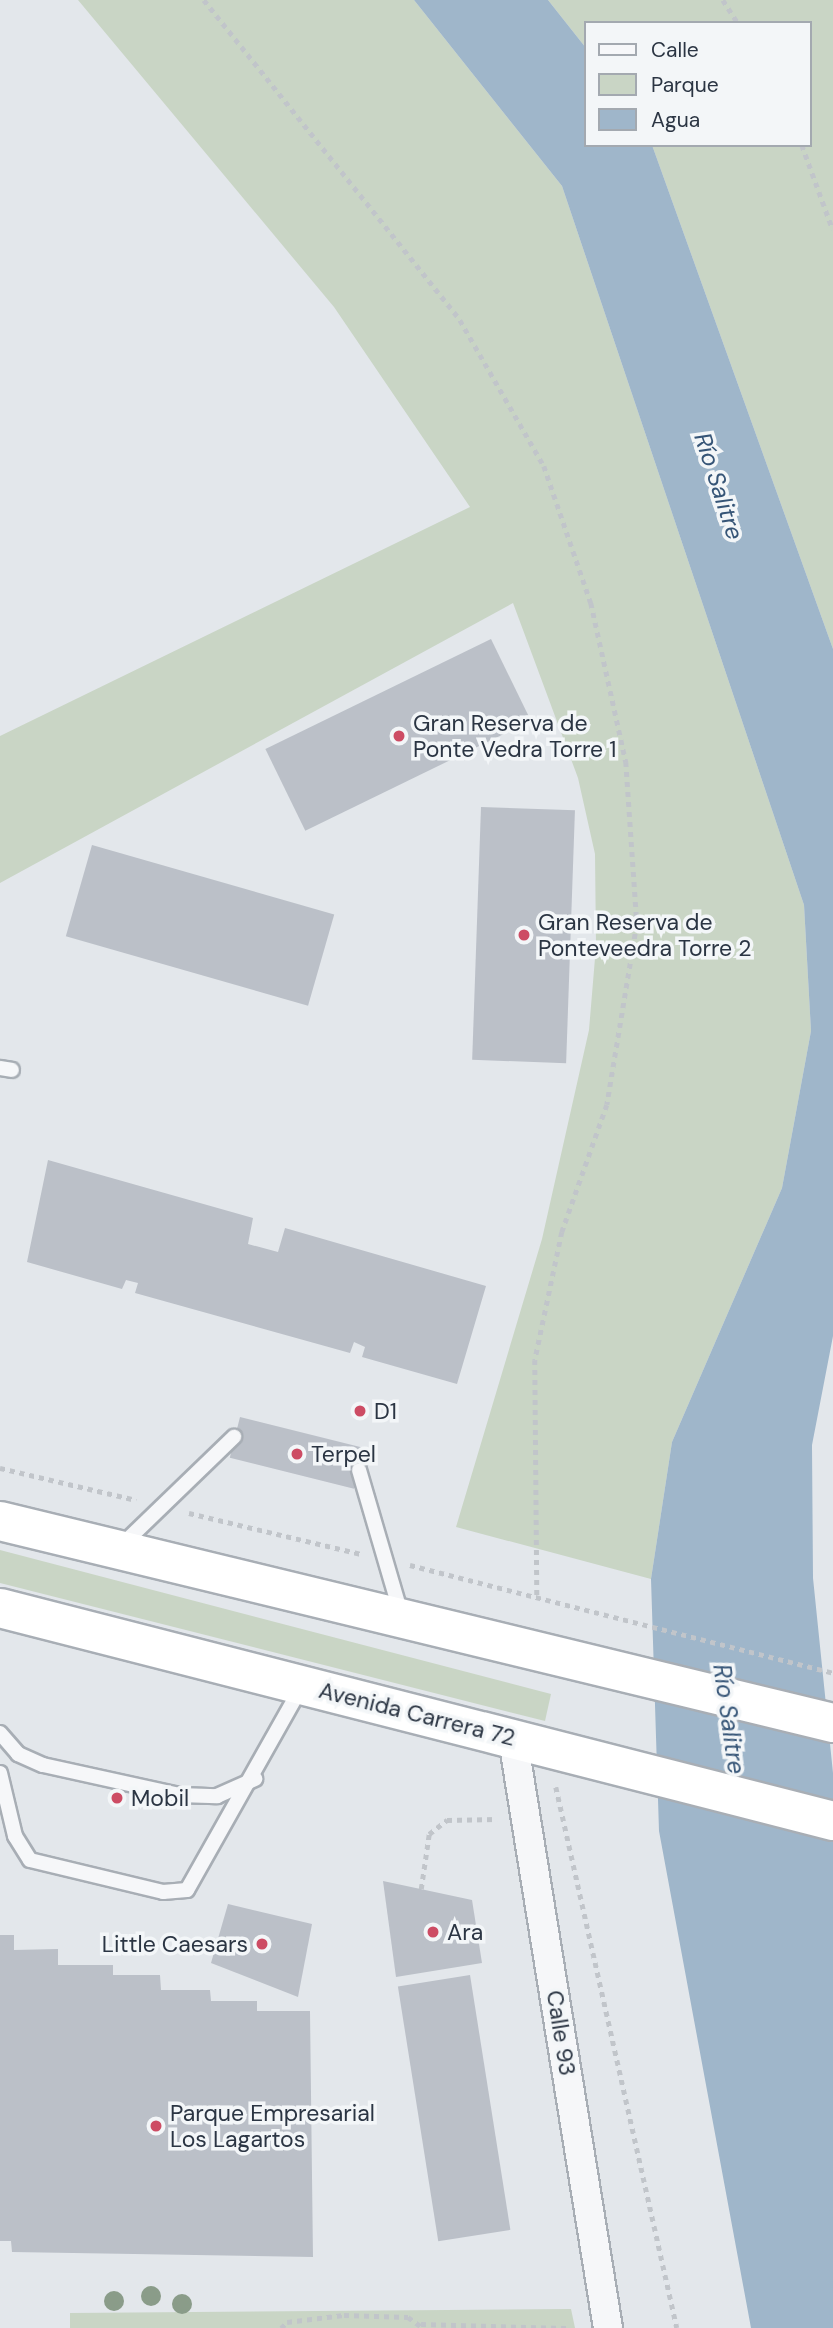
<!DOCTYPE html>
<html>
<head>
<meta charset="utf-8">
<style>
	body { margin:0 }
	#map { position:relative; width:833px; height:2328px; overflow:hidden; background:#e3e7eb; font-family:"DM Sans",sans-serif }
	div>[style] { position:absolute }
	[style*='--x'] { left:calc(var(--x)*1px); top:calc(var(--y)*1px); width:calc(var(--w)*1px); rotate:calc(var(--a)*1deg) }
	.green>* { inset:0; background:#c9d5c5 }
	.water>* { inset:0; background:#9fb6ca }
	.building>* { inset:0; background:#bbc0c8; transform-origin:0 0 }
	.path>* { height:4.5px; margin-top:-2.25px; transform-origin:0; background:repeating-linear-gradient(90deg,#c1c5ca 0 5px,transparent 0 10px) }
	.roads { filter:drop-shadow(2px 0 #a8aeb5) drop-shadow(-2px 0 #a8aeb5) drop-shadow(0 2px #a8aeb5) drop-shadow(0 -2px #a8aeb5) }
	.service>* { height:14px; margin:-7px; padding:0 7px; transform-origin:7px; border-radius:7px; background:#f6f7f9 }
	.minor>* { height:28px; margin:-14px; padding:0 14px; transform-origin:14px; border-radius:14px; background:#f6f7f9 }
	.trunk>* { height:38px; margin:-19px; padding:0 19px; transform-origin:19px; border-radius:19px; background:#fff }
	.trees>* { width:20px; height:20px; margin:-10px; border-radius:50%; background:#8a9c89 }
	.dots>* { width:19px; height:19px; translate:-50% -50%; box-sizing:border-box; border:4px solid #f3f6f8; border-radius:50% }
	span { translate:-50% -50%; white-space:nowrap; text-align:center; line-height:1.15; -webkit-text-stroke:7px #f3f6f8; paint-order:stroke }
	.poi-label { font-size:23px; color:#2b3543 }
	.left { translate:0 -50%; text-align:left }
	.right { translate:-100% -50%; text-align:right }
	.street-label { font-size:23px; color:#2b3543 }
	.water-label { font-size:24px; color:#365577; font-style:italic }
	.legend { position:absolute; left:584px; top:21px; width:228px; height:126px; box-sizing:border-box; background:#f3f6f8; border:2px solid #a3a9b0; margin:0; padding:9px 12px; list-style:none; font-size:21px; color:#2b3543 }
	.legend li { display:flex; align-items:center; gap:14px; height:35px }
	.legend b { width:35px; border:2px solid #a3a9b0 }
</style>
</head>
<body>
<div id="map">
	<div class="green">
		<div style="clip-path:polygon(78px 0,414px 0,562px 186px,804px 905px,811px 1031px,782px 1188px,672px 1442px,651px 1579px,456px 1527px,542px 1239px,589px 1030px,596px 946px,595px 854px,578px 778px,513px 603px,0 883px,0 736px,470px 507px,334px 307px)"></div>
		<div style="clip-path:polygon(548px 0,833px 0,833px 649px,652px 145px,810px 145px,810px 23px,586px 23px,586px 48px)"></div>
		<div style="clip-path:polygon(0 1550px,551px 1694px,545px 1721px,0 1583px)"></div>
		<div style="clip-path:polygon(571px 2309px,575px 2328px,70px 2328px,70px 2313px)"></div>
	</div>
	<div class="water">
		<div style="clip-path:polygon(414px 0,548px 0,586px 48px,586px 145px,652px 145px,833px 649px,833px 1336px,812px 1445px,813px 1578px,833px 1773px,833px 2328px,751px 2328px,659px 1831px,651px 1579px,672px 1442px,782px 1188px,811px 1031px,804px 905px,562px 186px)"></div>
	</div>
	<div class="building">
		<div style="left:491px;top:639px;width:91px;height:251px;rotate:64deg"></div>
		<div style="left:481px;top:807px;width:94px;height:253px;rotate:2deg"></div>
		<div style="left:92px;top:845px;width:252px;height:95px;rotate:16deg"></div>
		<div style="clip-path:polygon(48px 1160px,253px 1218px,248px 1244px,278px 1252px,285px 1228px,486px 1286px,457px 1384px,362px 1357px,365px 1347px,354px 1342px,350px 1353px,135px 1293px,138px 1283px,126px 1280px,122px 1289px,27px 1262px)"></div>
		<div style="left:240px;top:1417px;width:128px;height:42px;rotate:14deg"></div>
		<div style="clip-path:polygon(383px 1881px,472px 1900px,482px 1963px,396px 1977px)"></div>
		<div style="clip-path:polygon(228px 1904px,312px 1924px,298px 1997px,211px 1963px)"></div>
		<div style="clip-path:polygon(0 1935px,14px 1935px,14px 1950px,58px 1949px,58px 1965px,113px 1965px,113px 1975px,160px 1975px,161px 1990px,210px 1990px,211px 2001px,257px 2001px,257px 2011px,310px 2011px,313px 2257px,12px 2252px,11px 2241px,0 2241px)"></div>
		<div style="left:470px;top:1975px;width:258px;height:73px;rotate:81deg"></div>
	</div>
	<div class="path">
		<div style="--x:204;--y:0;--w:410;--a:51.3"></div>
		<div style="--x:460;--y:320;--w:168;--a:60.1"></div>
		<div style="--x:544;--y:466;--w:145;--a:71.1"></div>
		<div style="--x:591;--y:603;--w:163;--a:77.6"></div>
		<div style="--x:626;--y:762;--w:162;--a:86.1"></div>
		<div style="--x:637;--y:924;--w:183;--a:99.4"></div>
		<div style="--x:607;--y:1105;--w:135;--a:109.5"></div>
		<div style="--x:562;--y:1232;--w:131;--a:101.9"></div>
		<div style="--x:535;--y:1360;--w:236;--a:89.5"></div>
		<div style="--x:723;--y:0;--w:27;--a:57"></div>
		<div style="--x:802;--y:145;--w:90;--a:70"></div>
		<div style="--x:0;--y:1468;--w:140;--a:13.2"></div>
		<div style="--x:189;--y:1513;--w:177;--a:13.4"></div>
		<div style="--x:410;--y:1565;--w:437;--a:14.3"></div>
		<div style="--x:556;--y:1787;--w:554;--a:77.39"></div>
		<div style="--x:421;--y:1889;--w:56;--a:-81.7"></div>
		<div style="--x:429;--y:1834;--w:23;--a:-38"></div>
		<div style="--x:447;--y:1820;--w:50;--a:-1.1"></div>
		<div style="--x:421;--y:2324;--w:145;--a:1.6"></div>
		<div style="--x:281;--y:2328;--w:8;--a:-45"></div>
		<div style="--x:287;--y:2322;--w:57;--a:-7"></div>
		<div style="--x:344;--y:2315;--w:64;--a:1.8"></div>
		<div style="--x:408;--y:2317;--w:19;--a:36"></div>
	</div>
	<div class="roads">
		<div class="service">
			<div style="--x:0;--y:1068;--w:12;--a:9"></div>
			<div style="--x:359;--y:1470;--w:150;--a:73.7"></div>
			<div style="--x:122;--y:1545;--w:156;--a:-44"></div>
			<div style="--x:0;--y:1733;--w:28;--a:49"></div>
			<div style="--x:18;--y:1754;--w:27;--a:24"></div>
			<div style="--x:43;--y:1765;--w:139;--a:12.4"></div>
			<div style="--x:179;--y:1795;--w:38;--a:2"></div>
			<div style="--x:217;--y:1796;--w:42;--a:-24.1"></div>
			<div style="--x:0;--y:1773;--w:65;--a:76.6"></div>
			<div style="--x:15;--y:1836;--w:28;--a:58"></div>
			<div style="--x:30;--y:1860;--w:137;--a:13.5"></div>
			<div style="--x:163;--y:1892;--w:24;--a:-5"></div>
			<div style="--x:187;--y:1890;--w:234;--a:-60.6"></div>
		</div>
		<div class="minor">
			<div style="--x:513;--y:1739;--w:597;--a:80.84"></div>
		</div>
		<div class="trunk">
			<div style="--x:0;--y:1521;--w:857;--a:13.63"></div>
			<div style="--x:0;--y:1608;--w:860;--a:14.34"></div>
		</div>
	</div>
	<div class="trees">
		<div style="left:151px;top:2296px"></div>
		<div style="left:114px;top:2301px"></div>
		<div style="left:182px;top:2304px"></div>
	</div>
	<div class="dots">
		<div style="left:399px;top:736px;background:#cd4c64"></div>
		<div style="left:524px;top:935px;background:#cd4c64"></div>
		<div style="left:360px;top:1411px;background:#cd4c64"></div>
		<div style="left:297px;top:1454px;background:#cd4c64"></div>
		<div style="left:117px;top:1798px;background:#cd4c64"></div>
		<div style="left:433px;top:1932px;background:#cd4c64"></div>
		<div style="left:262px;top:1944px;background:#cd4c64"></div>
		<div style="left:156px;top:2126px;background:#cd4c64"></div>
	</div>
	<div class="poi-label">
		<span class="left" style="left:413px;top:736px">Gran Reserva de<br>Ponte Vedra Torre 1</span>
		<span class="left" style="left:538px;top:935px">Gran Reserva de<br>Ponteveedra Torre 2</span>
		<span class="left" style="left:374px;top:1411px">D1</span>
		<span class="left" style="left:311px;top:1454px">Terpel</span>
		<span class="left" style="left:131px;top:1798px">Mobil</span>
		<span class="left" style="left:447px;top:1932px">Ara</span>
		<span class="right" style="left:248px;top:1944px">Little Caesars</span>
		<span class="left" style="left:170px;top:2126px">Parque Empresarial<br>Los Lagartos</span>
	</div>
	<div class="street-label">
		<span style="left:417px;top:1714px;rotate:14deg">Avenida Carrera 72</span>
		<span style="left:561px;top:2033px;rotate:81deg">Calle 93</span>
	</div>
	<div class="water-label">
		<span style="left:719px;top:486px;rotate:72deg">Río Salitre</span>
		<span style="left:729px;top:1719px;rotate:82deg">Río Salitre</span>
	</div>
	<ul class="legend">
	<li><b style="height:9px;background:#f6f7f9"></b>Calle</li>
	<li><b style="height:19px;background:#c9d5c5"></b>Parque</li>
	<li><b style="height:19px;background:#9fb6ca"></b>Agua</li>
	</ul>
</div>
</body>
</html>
